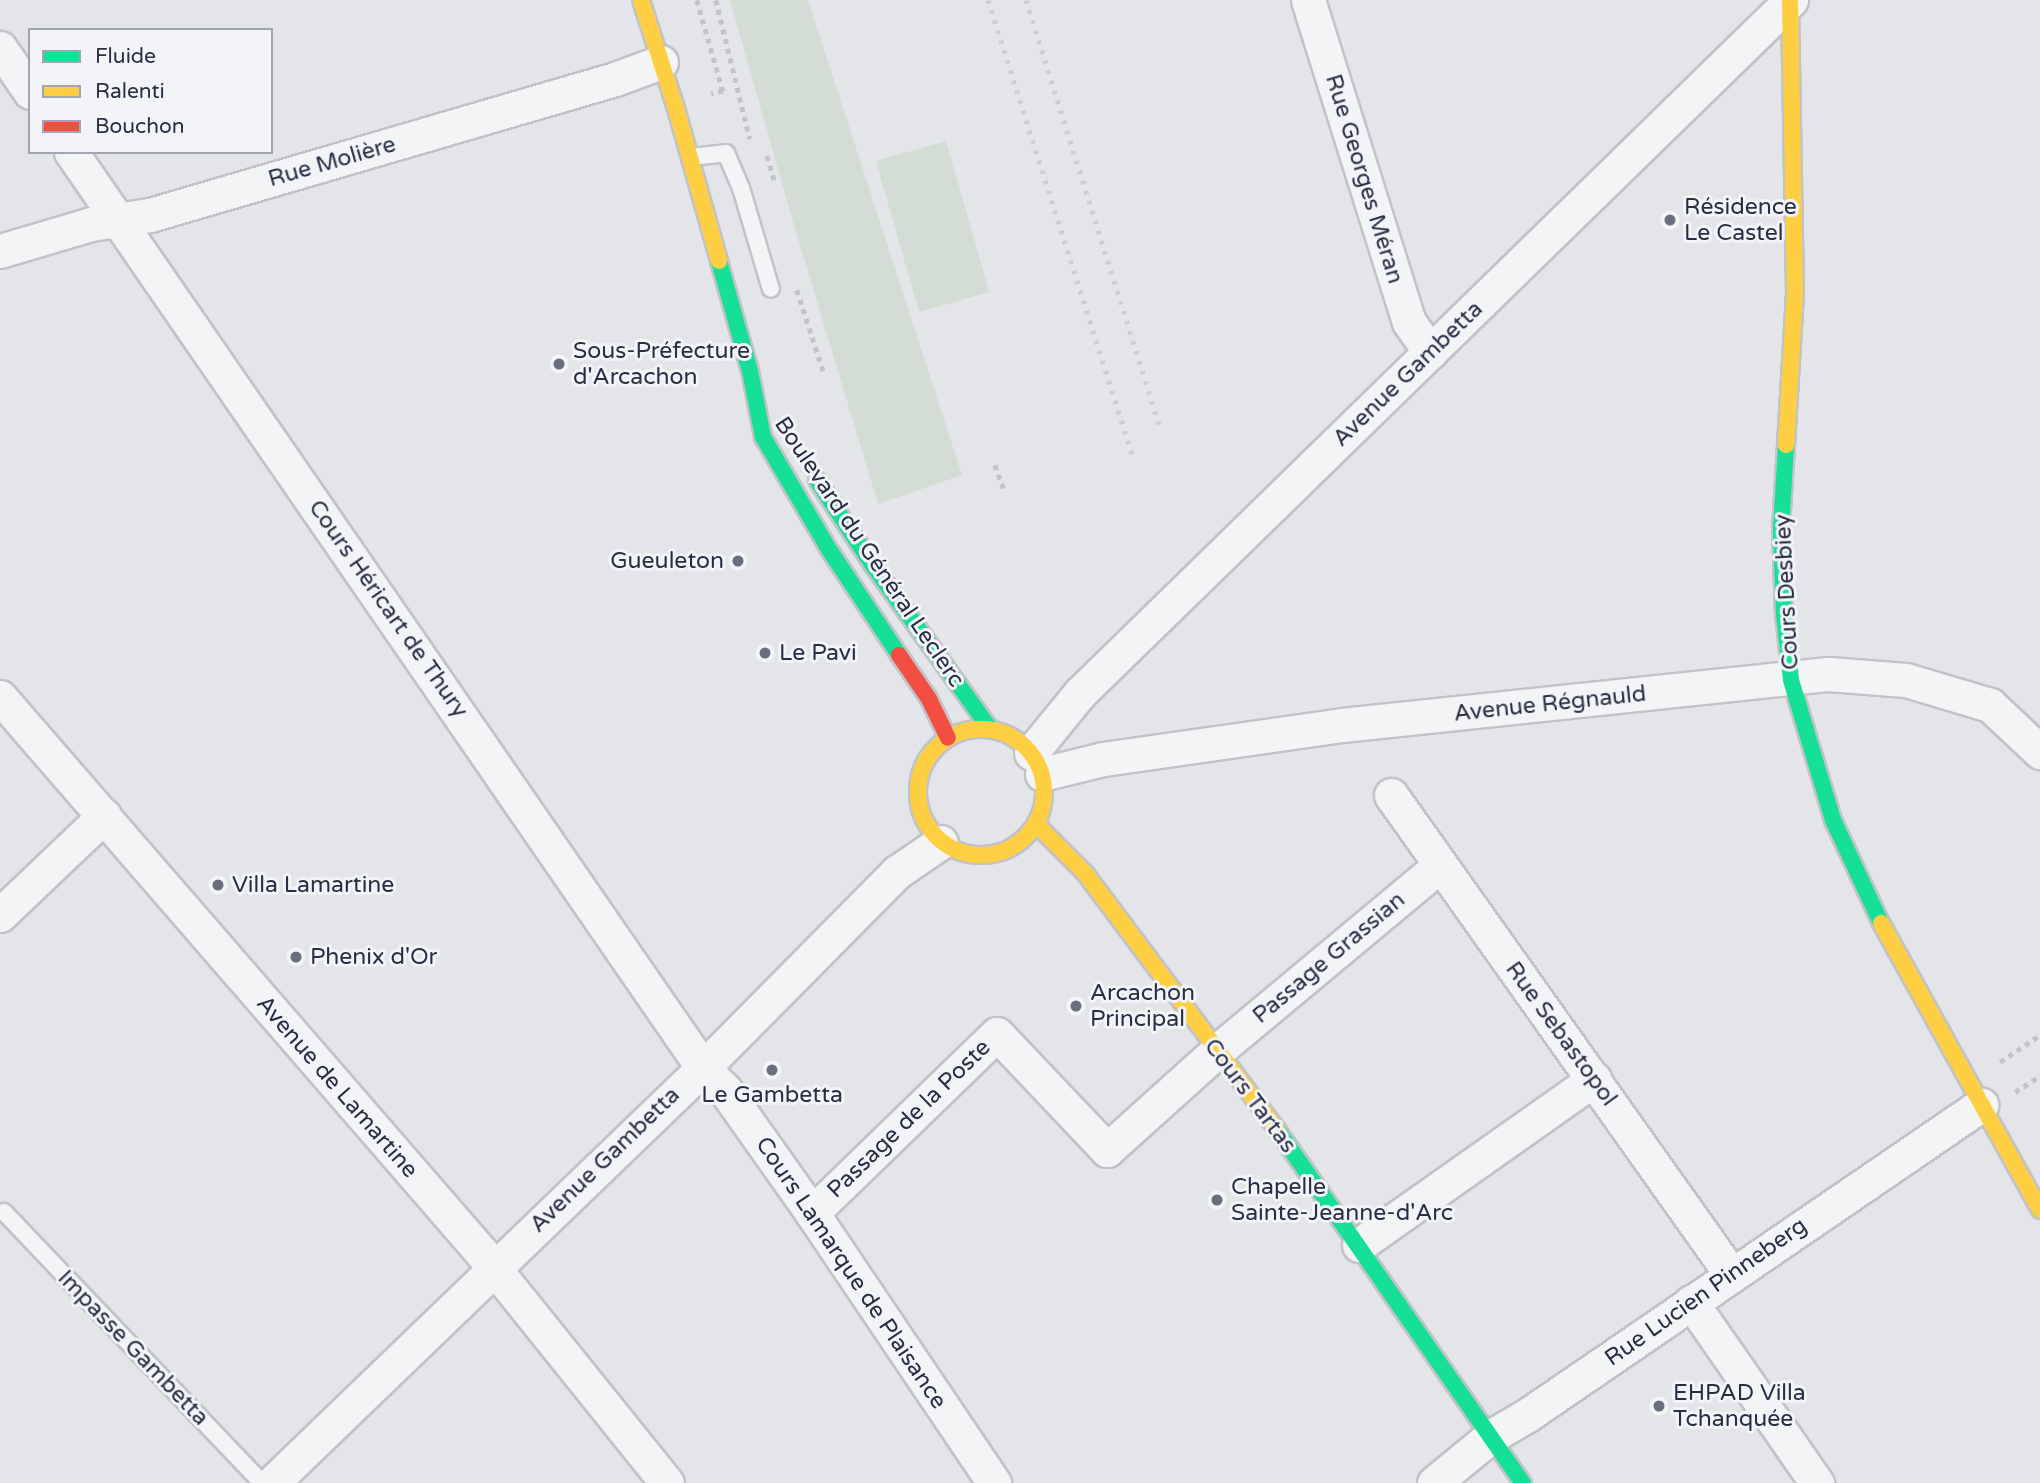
<!DOCTYPE html>
<html>
<head>
<meta charset="utf-8">
<style>
	body { margin:0 }
	#map { position:relative; width:2040px; height:1483px; overflow:hidden; background:#e4e5e9; font-family:"Varela Round",sans-serif }
	div>[style] { position:absolute }
	[style*='--x'] { left:calc(var(--x)*1px); top:calc(var(--y)*1px); width:calc(var(--w)*1px); rotate:calc(var(--a)*1deg) }
	.green>* { inset:0; background:#d3dcd5; transform-origin:0 0 }
	.path>* { height:4.5px; margin-top:-2.25px; transform-origin:0; background:repeating-linear-gradient(90deg,#c3c3c9 0 5px,transparent 0 10px) }
	.roads { filter:drop-shadow(2px 0 #c2c3c7) drop-shadow(-2px 0 #c2c3c7) drop-shadow(0 2px #c2c3c7) drop-shadow(0 -2px #c2c3c7) }
	.lane>* { height:16px; margin:-8px; padding:0 8px; transform-origin:8px; border-radius:8px; background:#f3f4f6 }
	.street>* { height:33px; margin:-16.5px; padding:0 16.5px; transform-origin:16.5px; border-radius:16.5px; background:#f3f4f6 }
	.fast>* { height:16px; margin:-8px; padding:0 8px; transform-origin:8px; border-radius:8px; background:#16e098 }
	.slow>* { height:16px; margin:-8px; padding:0 8px; transform-origin:8px; border-radius:8px; background:#ffcf43 }
	.slow>.ring { margin:-8px; padding:0; box-sizing:content-box; background:none; border:16px solid #ffcf43; border-radius:50% }
	.jam>* { height:16px; margin:-8px; padding:0 8px; transform-origin:8px; border-radius:8px; background:#f24e42 }
	.rail>* { height:5px; margin-top:-2.5px; transform-origin:0; background:repeating-linear-gradient(90deg,#cdced1 0 3.5px,transparent 0 10.5px) }
	.dots>* { width:19px; height:19px; translate:-50% -50%; box-sizing:border-box; border:4px solid #f2f4f8; border-radius:50% }
	span { translate:-50% -50%; white-space:nowrap; text-align:center; line-height:1.15; -webkit-text-stroke:6px #f2f4f8; paint-order:stroke }
	.street-label { font-size:23px; color:#2a2e43 }
	.poi-label { font-size:23px; color:#2a2e43 }
	.left { translate:0 -50%; text-align:left }
	.right { translate:-100% -50%; text-align:right }
	.legend { position:absolute; left:28px; top:28px; width:245px; height:126px; box-sizing:border-box; background:#f2f4f8; border:2px solid #a2a5b0; margin:0; padding:9px 12px; list-style:none; font-size:21px; color:#2a2e43 }
	.legend li { display:flex; align-items:center; gap:14px; height:35px }
	.legend b { width:35px; border:2px solid #a2a5b0 }
</style>
</head>
<body>
<div id="map">
	<div class="green">
		<div style="clip-path:polygon(730px 0,808px 0,962px 475px,878px 504px,791px 215px)"></div>
		<div style="left:946px;top:141px;width:157px;height:73px;rotate:74deg"></div>
	</div>
	<div class="path">
		<div style="--x:697;--y:0;--w:95;--a:74.1"></div>
		<div style="--x:723;--y:91;--w:12;--a:166"></div>
		<div style="--x:716;--y:0;--w:143;--a:76.3"></div>
		<div style="--x:767;--y:156;--w:30;--a:73"></div>
		<div style="--x:797;--y:290;--w:90;--a:72"></div>
		<div style="--x:995;--y:465;--w:27;--a:70"></div>
		<div style="--x:2000;--y:1062;--w:48;--a:-34"></div>
		<div style="--x:2015;--y:1092;--w:30;--a:-33"></div>
	</div>
	<div class="roads">
		<div class="lane">
			<div style="--x:690;--y:157;--w:36;--a:-6"></div>
			<div style="--x:726;--y:153;--w:38;--a:67"></div>
			<div style="--x:741;--y:188;--w:105;--a:73.5"></div>
			<div style="--x:4;--y:1212;--w:374;--a:46.4"></div>
		</div>
		<div class="street">
			<div style="--x:1308;--y:0;--w:337;--a:72.6"></div>
			<div style="--x:1409;--y:322;--w:37;--a:55"></div>
			<div style="--x:0;--y:48;--w:53;--a:55.7"></div>
			<div style="--x:71;--y:152;--w:1113;--a:55.4"></div>
			<div style="--x:703;--y:1068;--w:31;--a:45"></div>
			<div style="--x:725;--y:1090;--w:151;--a:54.7"></div>
			<div style="--x:812;--y:1213;--w:326;--a:56"></div>
			<div style="--x:0;--y:251;--w:95;--a:-16.5"></div>
			<div style="--x:91;--y:224;--w:60;--a:-8.7"></div>
			<div style="--x:150;--y:215;--w:484;--a:-16.3"></div>
			<div style="--x:615;--y:79;--w:49;--a:-20.3"></div>
			<div style="--x:0;--y:697;--w:736;--a:49.08"></div>
			<div style="--x:482;--y:1253;--w:295;--a:51.2"></div>
			<div style="--x:1031;--y:753;--w:77;--a:-50.8"></div>
			<div style="--x:1080;--y:693;--w:993;--a:-44.27"></div>
			<div style="--x:1042;--y:774;--w:63;--a:-13.8"></div>
			<div style="--x:1103;--y:759;--w:241;--a:-8.1"></div>
			<div style="--x:1342;--y:725;--w:489;--a:-6"></div>
			<div style="--x:1828;--y:674;--w:78;--a:4.4"></div>
			<div style="--x:1906;--y:680;--w:88;--a:16.6"></div>
			<div style="--x:1990;--y:705;--w:69;--a:43.2"></div>
			<div style="--x:1391;--y:795;--w:587;--a:54.63"></div>
			<div style="--x:0;--y:915;--w:144;--a:-43.6"></div>
			<div style="--x:812;--y:1213;--w:257;--a:-44.1"></div>
			<div style="--x:997;--y:1034;--w:160;--a:46.5"></div>
			<div style="--x:1107;--y:1150;--w:148;--a:-42"></div>
			<div style="--x:1217;--y:1051;--w:290;--a:-39.8"></div>
			<div style="--x:1359;--y:1245;--w:288;--a:-35.2"></div>
			<div style="--x:1691;--y:1302;--w:221;--a:55.2"></div>
			<div style="--x:272;--y:1483;--w:598;--a:-43.92"></div>
			<div style="--x:703;--y:1068;--w:276;--a:-45.3"></div>
			<div style="--x:897;--y:872;--w:53;--a:-34.3"></div>
			<div style="--x:1434;--y:1483;--w:72;--a:-39.4"></div>
			<div style="--x:1490;--y:1437;--w:45;--a:-30.5"></div>
			<div style="--x:1529;--y:1414;--w:548;--a:-34.36"></div>
		</div>
		<div class="fast">
			<div style="--x:719;--y:261;--w:114;--a:74.3"></div>
			<div style="--x:750;--y:371;--w:67;--a:78.9"></div>
			<div style="--x:763;--y:437;--w:132;--a:59.6"></div>
			<div style="--x:830;--y:551;--w:125;--a:56.4"></div>
			<div style="--x:1786;--y:445;--w:84;--a:93.4"></div>
			<div style="--x:1781;--y:529;--w:85;--a:88"></div>
			<div style="--x:1784;--y:614;--w:66;--a:83.9"></div>
			<div style="--x:1791;--y:680;--w:146;--a:73.3"></div>
			<div style="--x:1833;--y:820;--w:114;--a:65"></div>
			<div style="--x:817;--y:480;--w:100;--a:56.8"></div>
			<div style="--x:872;--y:564;--w:204;--a:54.4"></div>
			<div style="--x:1278;--y:1131;--w:429;--a:55.2"></div>
		</div>
		<div class="slow">
			<div style="--x:641;--y:0;--w:110;--a:72.1"></div>
			<div style="--x:675;--y:105;--w:162;--a:74.2"></div>
			<div style="--x:1786;--y:445;--w:153;--a:-86.6"></div>
			<div style="--x:1795;--y:292;--w:292;--a:-91"></div>
			<div class="ring" style="left:918px;top:729px;width:110px;height:110px"></div>
			<div style="--x:1036;--y:824;--w:69;--a:45"></div>
			<div style="--x:1085;--y:873;--w:322;--a:53.2"></div>
			<div style="--x:1881;--y:923;--w:328;--a:61"></div>
		</div>
		<div class="jam">
			<div style="--x:899;--y:655;--w:53;--a:55.7"></div>
			<div style="--x:929;--y:699;--w:43;--a:64"></div>
		</div>
	</div>
	<div class="rail">
		<div style="--x:988;--y:0;--w:477;--a:72.4"></div>
		<div style="--x:1026;--y:0;--w:448;--a:72.6"></div>
	</div>
	<div class="dots">
		<div style="left:1670px;top:220px;background:#6b6e7d"></div>
		<div style="left:559px;top:364px;background:#6b6e7d"></div>
		<div style="left:738px;top:561px;background:#6b6e7d"></div>
		<div style="left:765px;top:653px;background:#6b6e7d"></div>
		<div style="left:218px;top:885px;background:#6b6e7d"></div>
		<div style="left:296px;top:957px;background:#6b6e7d"></div>
		<div style="left:1076px;top:1006px;background:#6b6e7d"></div>
		<div style="left:772px;top:1070px;background:#6b6e7d"></div>
		<div style="left:1217px;top:1200px;background:#6b6e7d"></div>
		<div style="left:1659px;top:1406px;background:#6b6e7d"></div>
	</div>
	<div class="street-label">
		<span style="left:332px;top:162px;rotate:-16deg">Rue Molière</span>
		<span style="left:1364px;top:179px;rotate:73deg">Rue Georges Méran</span>
		<span style="left:1408px;top:374px;rotate:-44deg">Avenue Gambetta</span>
		<span style="left:869px;top:552px;rotate:56deg">Boulevard du Général Leclerc</span>
		<span style="left:1787px;top:592px;rotate:-93deg">Cours Desbiey</span>
		<span style="left:388px;top:609px;rotate:55deg">Cours Héricart de Thury</span>
		<span style="left:1550px;top:704px;rotate:-6deg">Avenue Régnauld</span>
		<span style="left:1329px;top:958px;rotate:-40deg">Passage Grassian</span>
		<span style="left:1561px;top:1034px;rotate:54deg">Rue Sebastopol</span>
		<span style="left:337px;top:1087px;rotate:49deg">Avenue de Lamartine</span>
		<span style="left:1250px;top:1096px;rotate:53deg">Cours Tartas</span>
		<span style="left:909px;top:1119px;rotate:-44deg">Passage de la Poste</span>
		<span style="left:605px;top:1160px;rotate:-44deg">Avenue Gambetta</span>
		<span style="left:851px;top:1273px;rotate:56deg">Cours Lamarque de Plaisance</span>
		<span style="left:1706px;top:1292px;rotate:-35deg">Rue Lucien Pinneberg</span>
		<span style="left:133px;top:1348px;rotate:46deg">Impasse Gambetta</span>
	</div>
	<div class="poi-label">
		<span class="left" style="left:1684px;top:220px">Résidence<br>Le Castel</span>
		<span class="left" style="left:573px;top:364px">Sous-Préfecture<br>d'Arcachon</span>
		<span class="right" style="left:724px;top:561px">Gueuleton</span>
		<span class="left" style="left:779px;top:653px">Le Pavi</span>
		<span class="left" style="left:232px;top:885px">Villa Lamartine</span>
		<span class="left" style="left:310px;top:957px">Phenix d'Or</span>
		<span class="left" style="left:1090px;top:1006px">Arcachon<br>Principal</span>
		<span style="left:772px;top:1095px">Le Gambetta</span>
		<span class="left" style="left:1231px;top:1200px">Chapelle<br>Sainte-Jeanne-d'Arc</span>
		<span class="left" style="left:1673px;top:1406px">EHPAD Villa<br>Tchanquée</span>
	</div>
	<ul class="legend">
	<li><b style="height:9px;background:#16e098"></b>Fluide</li>
	<li><b style="height:9px;background:#ffcf43"></b>Ralenti</li>
	<li><b style="height:9px;background:#f24e42"></b>Bouchon</li>
	</ul>
</div>
</body>
</html>
